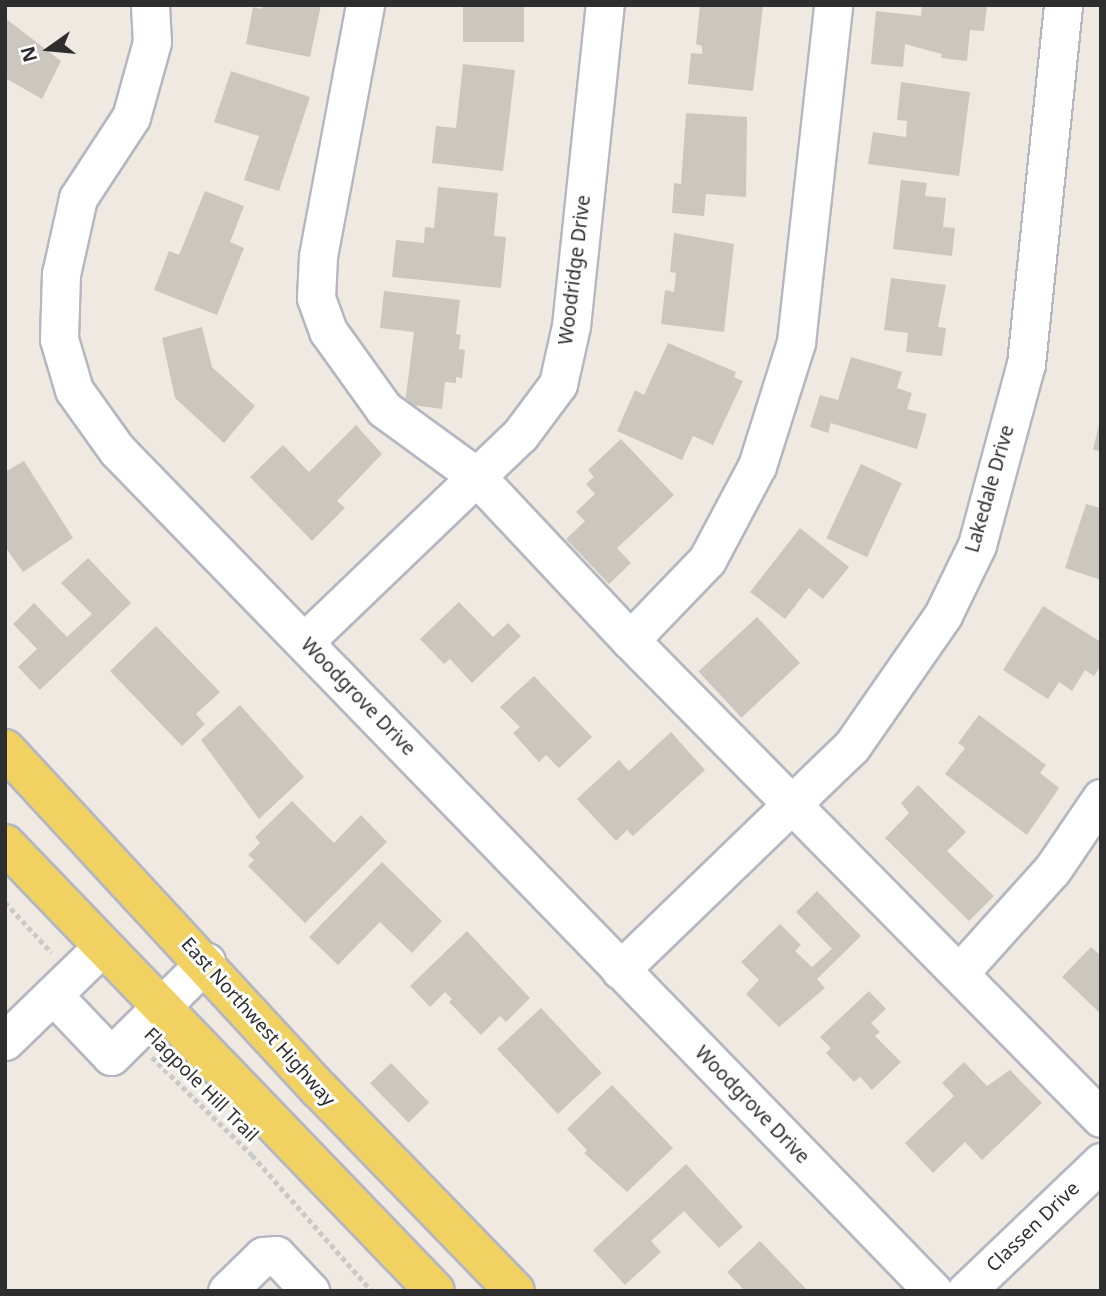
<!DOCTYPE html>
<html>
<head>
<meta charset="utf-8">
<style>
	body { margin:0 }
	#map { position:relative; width:1106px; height:1296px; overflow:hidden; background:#efe9e1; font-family:"Noto Sans",sans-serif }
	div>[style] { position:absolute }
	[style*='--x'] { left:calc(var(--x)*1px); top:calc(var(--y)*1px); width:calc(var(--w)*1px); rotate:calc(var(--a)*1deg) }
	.building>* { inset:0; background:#cbc7bf; transform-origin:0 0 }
	.path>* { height:4.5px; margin-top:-2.25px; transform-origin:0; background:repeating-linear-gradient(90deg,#c9c9c9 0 5px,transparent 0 8.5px) }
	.roads { filter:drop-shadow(2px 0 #b4b7c1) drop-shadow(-2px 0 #b4b7c1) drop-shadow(0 2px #b4b7c1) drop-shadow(0 -2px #b4b7c1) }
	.minor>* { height:37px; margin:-18.5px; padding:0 18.5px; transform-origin:18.5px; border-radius:18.5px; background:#fff }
	.major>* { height:38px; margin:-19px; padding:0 19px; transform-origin:19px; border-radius:19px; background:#f2d163 }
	span { translate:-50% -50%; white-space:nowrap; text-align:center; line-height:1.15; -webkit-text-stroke:6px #fff; paint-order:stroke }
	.street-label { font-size:19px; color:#2e2e2e }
	.frame { position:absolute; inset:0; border:7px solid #2e2e2e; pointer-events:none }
	.north { position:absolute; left:14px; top:14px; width:70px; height:70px; -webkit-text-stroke:5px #fff; paint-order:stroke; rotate:255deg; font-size:19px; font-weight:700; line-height:28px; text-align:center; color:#2e2e2e }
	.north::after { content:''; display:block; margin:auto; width:24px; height:32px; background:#2e2e2e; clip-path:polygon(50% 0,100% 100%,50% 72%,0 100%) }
</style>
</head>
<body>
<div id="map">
	<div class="building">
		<div style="clip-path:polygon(263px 5px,321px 5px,310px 57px,246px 44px,253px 7px,262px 9px)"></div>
		<div style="left:463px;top:5px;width:61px;height:37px"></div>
		<div style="clip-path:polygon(700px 5px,763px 6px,753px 91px,688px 84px,691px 53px,702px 54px,702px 46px,696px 44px)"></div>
		<div style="clip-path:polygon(922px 5px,987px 5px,984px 31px,970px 30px,967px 61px,941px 58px,942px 54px,905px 44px,903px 67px,871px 64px,876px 11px,921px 16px)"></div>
		<div style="clip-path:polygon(5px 18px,61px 61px,42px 99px,5px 78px)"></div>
		<div style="clip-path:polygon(463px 64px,515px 70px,503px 171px,432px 163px,436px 126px,456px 128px)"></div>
		<div style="clip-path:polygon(231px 71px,310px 97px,279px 191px,244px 180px,259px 136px,214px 122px)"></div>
		<div style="clip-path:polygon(901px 82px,970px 92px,959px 176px,868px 164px,873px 132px,906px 137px,907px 121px,897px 120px)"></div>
		<div style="clip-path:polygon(686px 113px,747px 117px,746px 197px,706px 194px,704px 216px,672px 213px,674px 183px,681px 184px)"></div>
		<div style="clip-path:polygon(901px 180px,927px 183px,925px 196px,946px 198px,943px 227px,955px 228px,952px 256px,893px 249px)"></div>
		<div style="clip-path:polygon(438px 187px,498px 193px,494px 236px,506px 237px,501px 288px,392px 277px,396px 240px,424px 243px,425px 227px,434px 228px)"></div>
		<div style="clip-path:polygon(205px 191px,244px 206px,230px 242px,244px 248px,217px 315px,154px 290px,169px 251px,179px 255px)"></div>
		<div style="clip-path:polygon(674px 233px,734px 244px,724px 332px,661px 324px,665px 290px,674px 292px,676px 273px,670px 272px)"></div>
		<div style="clip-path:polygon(891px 278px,946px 285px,938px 327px,946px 328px,942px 356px,906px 352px,908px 333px,884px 330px)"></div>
		<div style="clip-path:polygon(384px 291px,460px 300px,456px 334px,461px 335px,459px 349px,465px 350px,462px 378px,456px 377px,456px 383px,445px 382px,442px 409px,405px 404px,414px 332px,380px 328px)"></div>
		<div style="clip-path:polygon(202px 327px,212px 367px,255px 406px,224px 443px,175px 398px,162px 338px)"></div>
		<div style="clip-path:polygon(668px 343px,736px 372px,734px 377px,743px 381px,713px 445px,693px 436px,682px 460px,617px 431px,635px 390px,644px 395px)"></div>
		<div style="clip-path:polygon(851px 357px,902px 372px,897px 388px,912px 393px,907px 409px,927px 414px,917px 449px,831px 423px,828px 433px,810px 427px,820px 395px,838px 400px)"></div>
		<div style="clip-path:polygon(1100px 420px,1101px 420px,1101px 451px,1093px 450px)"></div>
		<div style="clip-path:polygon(356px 425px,382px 454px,337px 501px,345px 508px,312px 541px,250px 477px,283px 445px,309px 472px)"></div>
		<div style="clip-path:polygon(621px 439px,674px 495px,617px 548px,631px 563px,609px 584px,566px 539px,585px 521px,576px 512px,595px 494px,586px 484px,594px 477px,588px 470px)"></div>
		<div style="clip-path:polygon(24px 461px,73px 538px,23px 572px,5px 547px,5px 472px)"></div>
		<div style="left:861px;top:464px;width:45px;height:82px;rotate:25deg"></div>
		<div style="clip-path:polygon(1086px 504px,1101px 508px,1101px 580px,1065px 568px)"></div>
		<div style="clip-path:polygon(800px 528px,849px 567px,823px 599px,809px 588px,785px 619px,750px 592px)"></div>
		<div style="clip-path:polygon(88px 558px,131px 603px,40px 690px,18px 667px,37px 649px,13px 624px,34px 603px,67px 637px,92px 614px,61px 583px)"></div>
		<div style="clip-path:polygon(459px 602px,493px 637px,508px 623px,521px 636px,472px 683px,450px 659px,444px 664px,420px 639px)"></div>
		<div style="clip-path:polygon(1043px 606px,1101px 642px,1101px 665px,1094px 676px,1085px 670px,1072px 691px,1059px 682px,1048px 699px,1003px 670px)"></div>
		<div style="left:757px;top:617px;width:63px;height:80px;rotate:47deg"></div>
		<div style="clip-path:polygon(156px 626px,220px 692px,196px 714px,205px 724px,182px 746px,110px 671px)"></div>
		<div style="clip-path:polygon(534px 676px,592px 737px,559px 768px,546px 755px,539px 762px,513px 733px,520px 727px,500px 707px)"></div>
		<div style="clip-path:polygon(240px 705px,304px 777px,259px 819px,201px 740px)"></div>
		<div style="clip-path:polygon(979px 715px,1046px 765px,1040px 773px,1059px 788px,1027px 835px,945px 774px,965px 748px,958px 743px)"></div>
		<div style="clip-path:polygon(671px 732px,705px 770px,633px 836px,627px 830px,616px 841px,577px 799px,619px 760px,629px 771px)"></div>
		<div style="clip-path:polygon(918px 785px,966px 832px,947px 851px,994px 896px,969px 921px,885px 838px,909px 813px,901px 803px)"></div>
		<div style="clip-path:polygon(292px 801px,334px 843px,361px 815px,387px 842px,305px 923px,248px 866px,254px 860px,248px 855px,260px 843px,255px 837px)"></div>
		<div style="clip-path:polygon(382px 862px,442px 921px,412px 953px,380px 922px,338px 965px,309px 937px)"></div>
		<div style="clip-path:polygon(817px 891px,861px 936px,817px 979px,825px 988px,779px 1027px,746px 994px,759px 980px,741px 962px,780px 924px,801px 945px,795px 951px,812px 967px,832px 949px,796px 912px)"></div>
		<div style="clip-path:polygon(467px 931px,530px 998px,506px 1022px,500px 1016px,481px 1035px,449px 1002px,452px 999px,445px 992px,430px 1007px,410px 986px)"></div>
		<div style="clip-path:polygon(1091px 947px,1101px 956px,1101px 1014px,1062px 977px)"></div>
		<div style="clip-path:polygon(869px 991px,886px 1009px,871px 1023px,880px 1032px,875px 1036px,901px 1062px,872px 1090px,860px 1077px,854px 1082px,826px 1053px,831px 1048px,820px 1037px)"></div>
		<div style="left:541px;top:1008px;width:89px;height:60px;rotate:47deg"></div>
		<div style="clip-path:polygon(964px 1062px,987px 1086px,1010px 1070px,1042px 1103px,982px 1160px,965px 1142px,933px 1173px,905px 1143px,954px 1096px,942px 1083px)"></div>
		<div style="left:391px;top:1063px;width:55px;height:29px;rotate:46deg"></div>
		<div style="clip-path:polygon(612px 1085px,673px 1148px,627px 1192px,584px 1153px,587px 1150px,567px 1129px)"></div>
		<div style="clip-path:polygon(686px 1164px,743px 1227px,719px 1248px,684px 1211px,651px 1241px,661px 1252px,625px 1285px,593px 1250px)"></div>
		<div style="clip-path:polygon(760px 1241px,808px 1291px,745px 1291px,727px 1272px)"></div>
	</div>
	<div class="path">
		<div style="--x:5;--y:902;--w:69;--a:47.3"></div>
		<div style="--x:152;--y:1057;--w:140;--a:44.4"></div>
		<div style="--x:252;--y:1155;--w:181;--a:48.6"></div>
	</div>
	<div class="roads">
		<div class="minor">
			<div style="--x:150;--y:5;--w:37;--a:87"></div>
			<div style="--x:152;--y:42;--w:78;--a:105.6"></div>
			<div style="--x:131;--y:117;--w:97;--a:123.2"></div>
			<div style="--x:78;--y:198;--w:78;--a:102.6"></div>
			<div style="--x:61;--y:274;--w:65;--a:91.8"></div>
			<div style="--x:59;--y:339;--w:53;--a:73.6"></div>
			<div style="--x:74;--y:390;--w:74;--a:54.4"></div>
			<div style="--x:117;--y:450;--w:1172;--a:45.86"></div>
			<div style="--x:365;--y:5;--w:256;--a:100.6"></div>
			<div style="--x:318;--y:257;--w:41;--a:92.8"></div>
			<div style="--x:316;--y:298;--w:35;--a:70"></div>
			<div style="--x:328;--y:331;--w:96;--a:54.3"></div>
			<div style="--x:384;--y:409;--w:114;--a:36.1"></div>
			<div style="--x:476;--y:476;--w:225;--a:46.8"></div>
			<div style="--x:630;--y:640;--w:671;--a:45.42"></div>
			<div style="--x:630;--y:640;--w:111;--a:-46.1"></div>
			<div style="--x:707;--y:560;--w:106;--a:-62"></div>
			<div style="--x:757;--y:466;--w:130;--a:-72.5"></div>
			<div style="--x:796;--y:342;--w:339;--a:-83.7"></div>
			<div style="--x:305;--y:641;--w:298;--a:-43.8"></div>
			<div style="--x:520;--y:435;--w:64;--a:-53.3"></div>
			<div style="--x:558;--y:384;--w:59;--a:-77.4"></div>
			<div style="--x:571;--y:326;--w:323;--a:-84"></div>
			<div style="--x:620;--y:970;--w:322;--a:-44"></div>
			<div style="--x:852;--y:746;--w:160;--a:-55.2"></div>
			<div style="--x:943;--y:615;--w:78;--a:-64.1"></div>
			<div style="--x:977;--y:545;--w:188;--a:-74.9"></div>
			<div style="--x:1026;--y:364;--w:361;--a:-84.1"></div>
			<div style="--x:960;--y:972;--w:137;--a:-48"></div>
			<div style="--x:1052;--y:870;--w:87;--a:-55.8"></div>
			<div style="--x:53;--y:995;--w:84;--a:46.4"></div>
			<div style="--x:111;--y:1056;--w:134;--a:-44.7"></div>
			<div style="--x:5;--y:1041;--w:135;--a:-44.1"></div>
			<div style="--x:227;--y:1291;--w:50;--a:-44.2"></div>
			<div style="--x:263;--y:1256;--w:13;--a:-4"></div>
			<div style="--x:276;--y:1255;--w:50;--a:46.6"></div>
			<div style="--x:966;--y:1291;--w:187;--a:-43.7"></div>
		</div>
		<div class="major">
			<div style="--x:5;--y:749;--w:464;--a:47.3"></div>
			<div style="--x:320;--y:1090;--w:280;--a:45.9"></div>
			<div style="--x:5;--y:844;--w:620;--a:46.11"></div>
		</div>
	</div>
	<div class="street-label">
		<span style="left:575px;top:270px;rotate:-83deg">Woodridge Drive</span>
		<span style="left:990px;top:489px;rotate:-74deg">Lakedale Drive</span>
		<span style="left:358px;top:697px;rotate:46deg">Woodgrove Drive</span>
		<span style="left:258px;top:1022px;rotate:48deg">East Northwest Highway</span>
		<span style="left:201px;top:1085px;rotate:45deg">Flagpole Hill Trail</span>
		<span style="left:752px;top:1105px;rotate:46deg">Woodgrove Drive</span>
		<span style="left:1033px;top:1227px;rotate:-44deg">Classen Drive</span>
	</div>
	<div class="frame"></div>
	<div class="north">N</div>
</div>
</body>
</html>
